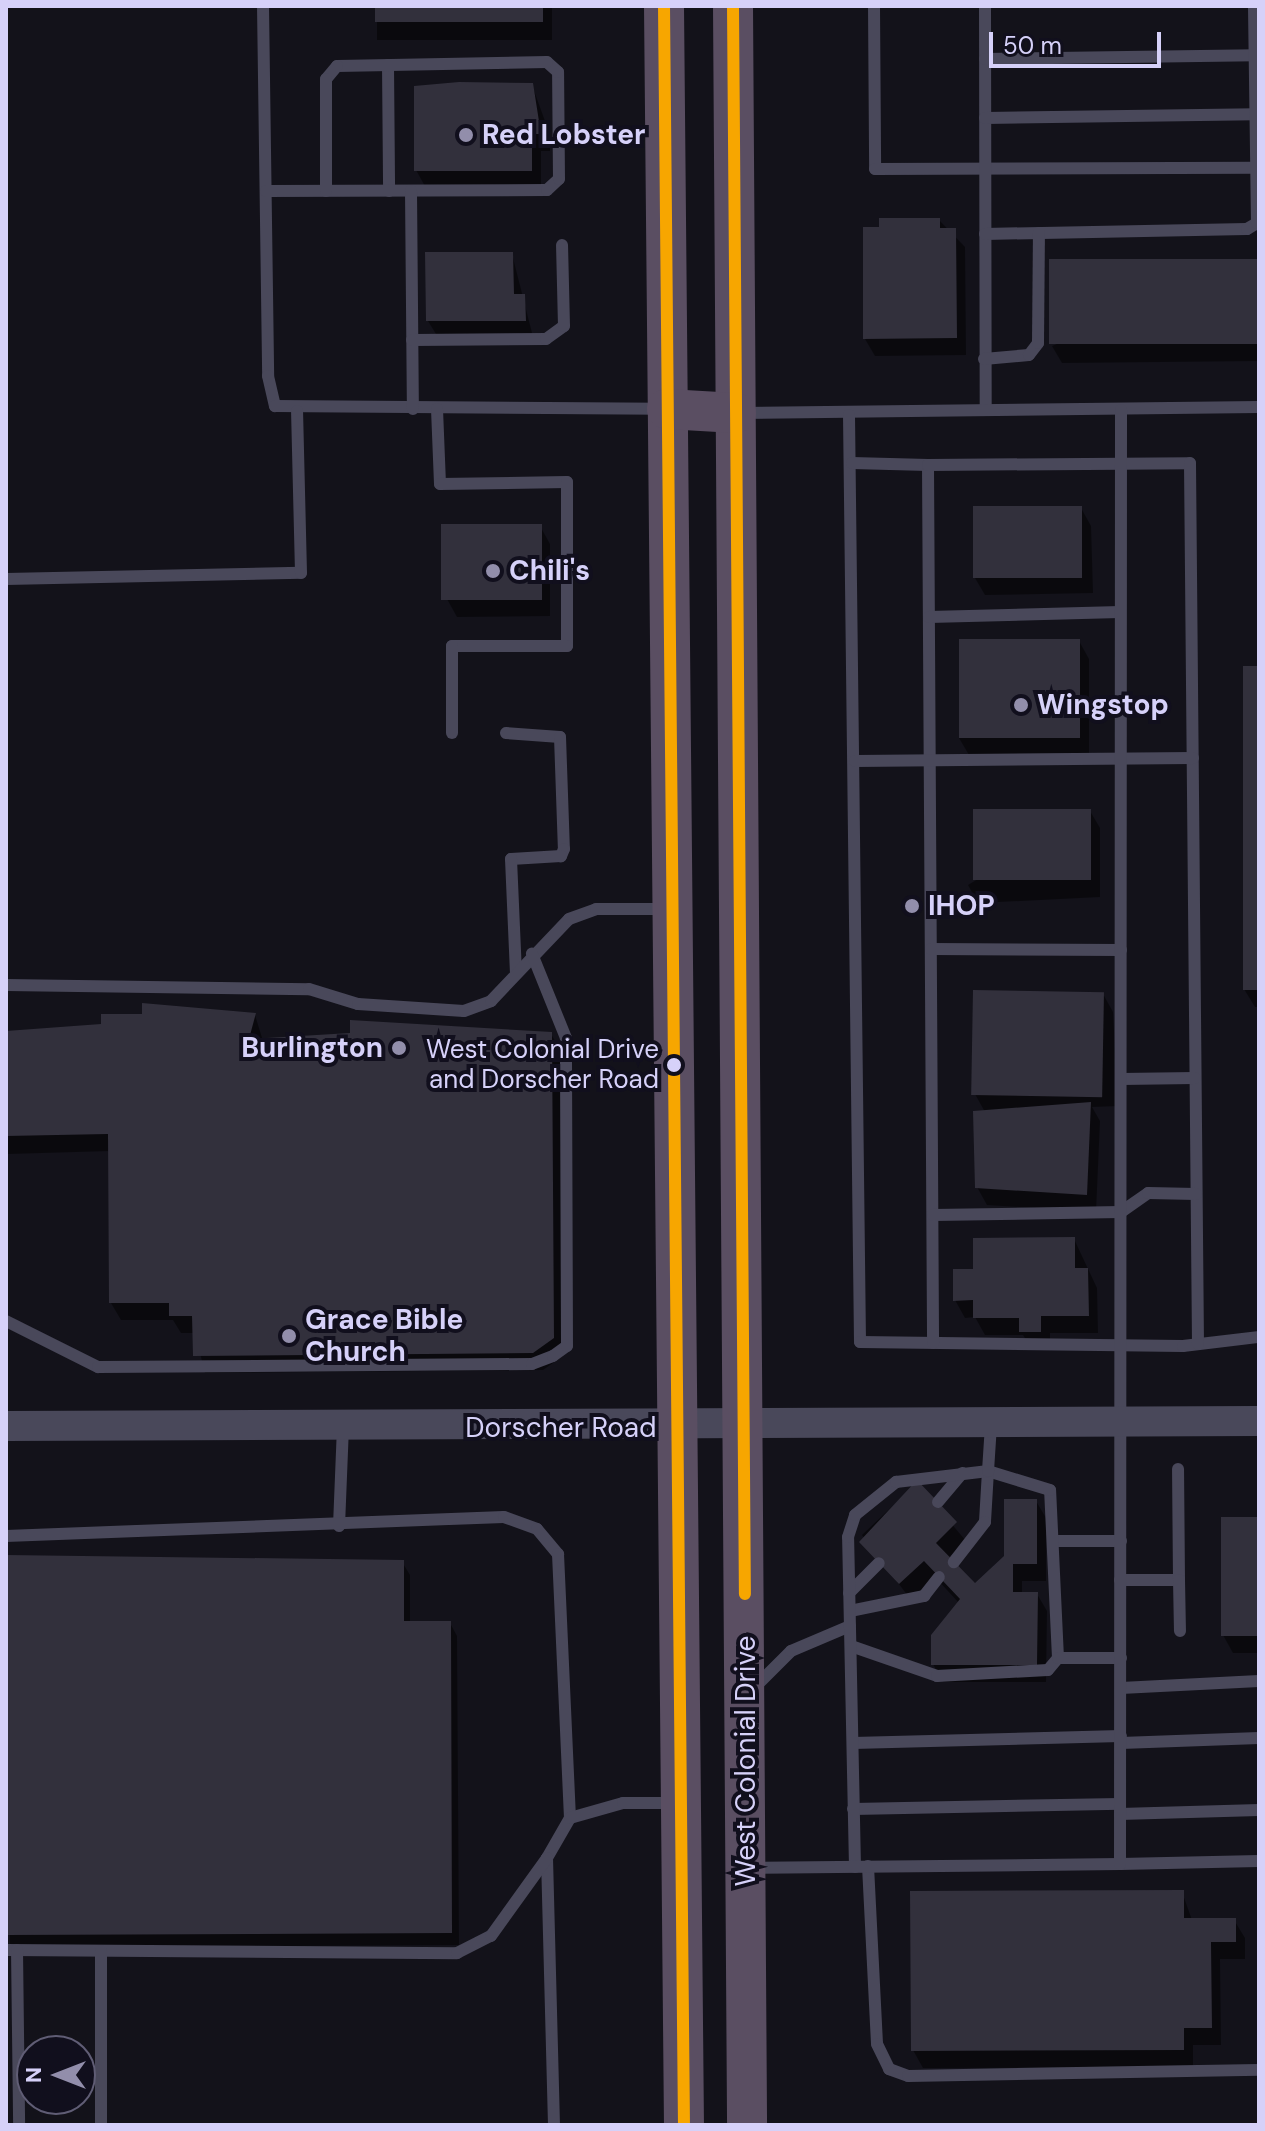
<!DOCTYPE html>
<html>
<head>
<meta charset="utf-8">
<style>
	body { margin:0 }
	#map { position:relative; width:1265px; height:2131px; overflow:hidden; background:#13121a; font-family:"DM Sans",sans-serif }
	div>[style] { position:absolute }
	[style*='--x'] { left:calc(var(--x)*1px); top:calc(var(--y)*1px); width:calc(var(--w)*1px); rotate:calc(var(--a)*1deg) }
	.shadow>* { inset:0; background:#0007; transform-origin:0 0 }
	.building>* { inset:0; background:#32303c; transform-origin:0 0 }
	.service>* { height:12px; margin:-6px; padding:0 6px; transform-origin:6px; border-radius:6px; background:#49485a }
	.tertiary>* { height:30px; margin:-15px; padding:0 15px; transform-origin:15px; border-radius:15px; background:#49485a }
	.trunk>* { height:40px; margin:-20px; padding:0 20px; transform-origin:20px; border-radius:20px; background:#5a4e62 }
	.bus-1>* { height:12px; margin:-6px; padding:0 6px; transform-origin:6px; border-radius:6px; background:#f7a600 }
	.dots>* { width:22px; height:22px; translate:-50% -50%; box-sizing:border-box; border:4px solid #110f1d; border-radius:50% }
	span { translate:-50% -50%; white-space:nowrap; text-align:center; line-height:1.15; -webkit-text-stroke:8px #110f1d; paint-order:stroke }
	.bus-label { font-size:26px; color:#d6d1f9 }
	.right { translate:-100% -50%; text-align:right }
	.poi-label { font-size:28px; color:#d6d1f9; font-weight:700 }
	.left { translate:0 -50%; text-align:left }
	.street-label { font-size:28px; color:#d6d1f9 }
	.frame { position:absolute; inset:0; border:8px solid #d6d1f9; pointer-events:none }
	.north { position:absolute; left:16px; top:2035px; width:80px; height:80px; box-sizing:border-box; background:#110f1d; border:2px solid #605d75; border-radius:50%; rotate:270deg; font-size:22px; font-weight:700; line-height:32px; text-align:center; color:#d6d1f9 }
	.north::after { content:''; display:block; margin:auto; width:28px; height:36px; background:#928eab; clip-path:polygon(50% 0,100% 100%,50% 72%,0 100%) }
	.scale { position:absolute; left:989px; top:32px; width:172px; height:36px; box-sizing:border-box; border:4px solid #d6d1f9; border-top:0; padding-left:10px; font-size:24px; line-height:28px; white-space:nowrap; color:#d6d1f9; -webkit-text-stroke:6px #110f1d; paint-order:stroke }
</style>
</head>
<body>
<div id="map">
	<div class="shadow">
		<div style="left:377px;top:6px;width:175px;height:34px"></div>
		<div style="clip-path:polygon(532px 85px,550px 135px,550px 151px,541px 151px,541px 188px,426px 188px,416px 170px)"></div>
		<div style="clip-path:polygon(939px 220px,965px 247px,966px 355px,875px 356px,865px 339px,881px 229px)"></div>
		<div style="clip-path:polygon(512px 254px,532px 333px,436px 334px,428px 321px)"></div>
		<div style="clip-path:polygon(1259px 261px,1259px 361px,1062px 363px,1052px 346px)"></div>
		<div style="clip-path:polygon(1081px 508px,1091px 526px,1093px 593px,985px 595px,975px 578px)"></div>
		<div style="clip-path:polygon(540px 526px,550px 544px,550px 616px,457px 617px,447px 599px)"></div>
		<div style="clip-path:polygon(1079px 641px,1089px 659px,1089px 753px,969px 755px,959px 738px)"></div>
		<div style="clip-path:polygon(1259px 668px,1259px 1007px,1255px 1007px,1244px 989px)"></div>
		<div style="clip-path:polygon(1090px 811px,1100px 828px,1100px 897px,978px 903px,968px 885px)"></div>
		<div style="clip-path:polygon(1103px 994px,1113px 1012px,1118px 1106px,1092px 1107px,1100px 1121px,1096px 1212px,987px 1205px,977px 1187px,985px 1112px,975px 1094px)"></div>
		<div style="clip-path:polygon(144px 1005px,255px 1015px,263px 1041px,551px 1034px,561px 1051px,563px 1356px,543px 1370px,205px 1373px,195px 1333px,181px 1333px,173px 1320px,121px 1320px,111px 1303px,110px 1151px,8px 1154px,6px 1033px,103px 1026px,144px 1016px)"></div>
		<div style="clip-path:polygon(1074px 1239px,1097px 1288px,1098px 1333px,1050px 1333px,1050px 1349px,1032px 1349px,1023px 1335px,985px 1335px,975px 1317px,965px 1318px,955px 1300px,975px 1271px)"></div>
		<div style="clip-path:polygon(917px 1483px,966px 1541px,948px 1558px,975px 1586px,1006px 1557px,1036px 1501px,1046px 1518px,1046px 1581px,1022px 1581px,1022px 1594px,1037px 1594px,1047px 1611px,1046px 1682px,943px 1682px,933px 1664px,959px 1603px,935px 1577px,911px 1600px,862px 1535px)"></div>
		<div style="clip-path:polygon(1259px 1519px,1259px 1653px,1233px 1653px,1223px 1635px)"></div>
		<div style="clip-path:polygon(6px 1557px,402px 1562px,410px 1575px,410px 1623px,450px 1623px,457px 1636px,459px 1945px,10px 1948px)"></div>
		<div style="clip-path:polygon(1182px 1892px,1192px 1920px,1234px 1920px,1245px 1938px,1245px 1959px,1220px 1959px,1221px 2045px,1193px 2045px,1193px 2067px,923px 2068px,913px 2050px)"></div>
	</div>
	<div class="building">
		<div style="left:375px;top:6px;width:168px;height:16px"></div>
		<div style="clip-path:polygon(459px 82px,533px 83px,541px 134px,532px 134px,532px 171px,414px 171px,414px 86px)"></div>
		<div style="clip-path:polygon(879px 218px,940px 218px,940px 228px,956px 228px,957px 338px,863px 339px,863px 227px,879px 227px)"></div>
		<div style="clip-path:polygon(425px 252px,513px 252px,514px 294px,525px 294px,526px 321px,426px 321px)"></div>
		<div style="left:1259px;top:259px;width:85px;height:210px;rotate:90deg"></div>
		<div style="left:973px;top:506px;width:109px;height:72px"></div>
		<div style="left:441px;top:524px;width:101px;height:76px"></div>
		<div style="left:959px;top:639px;width:121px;height:99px"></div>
		<div style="left:1243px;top:666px;width:16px;height:324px"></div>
		<div style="left:1091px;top:809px;width:71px;height:118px;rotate:90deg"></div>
		<div style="left:973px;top:990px;width:131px;height:105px;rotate:1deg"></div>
		<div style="clip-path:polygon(142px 1003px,256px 1013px,249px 1039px,350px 1033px,350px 1020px,552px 1032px,554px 1338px,533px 1353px,193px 1356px,192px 1316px,169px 1316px,169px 1303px,109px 1303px,108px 1134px,6px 1136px,6px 1031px,101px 1024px,101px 1014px,142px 1014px)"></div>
		<div style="clip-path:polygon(1091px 1102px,1087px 1195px,975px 1188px,973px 1111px)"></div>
		<div style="clip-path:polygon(1075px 1237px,1075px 1268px,1088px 1268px,1089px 1316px,1041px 1316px,1041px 1332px,1019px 1332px,1019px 1318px,973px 1318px,973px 1300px,953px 1301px,953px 1269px,973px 1269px,973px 1238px)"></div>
		<div style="clip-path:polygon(917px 1480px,957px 1522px,936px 1543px,975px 1583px,1004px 1556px,1004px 1499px,1037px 1499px,1037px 1564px,1013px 1564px,1013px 1592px,1038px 1592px,1037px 1665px,931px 1665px,931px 1635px,960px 1599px,924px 1561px,899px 1584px,859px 1542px)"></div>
		<div style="left:1221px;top:1517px;width:38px;height:119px"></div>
		<div style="clip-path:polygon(6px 1555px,404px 1560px,404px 1621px,451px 1621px,452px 1933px,6px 1935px)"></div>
		<div style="clip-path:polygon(1184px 1890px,1184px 1918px,1236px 1918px,1236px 1942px,1211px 1942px,1212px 2028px,1184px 2028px,1184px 2050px,911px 2051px,910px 1891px)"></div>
	</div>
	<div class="service">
		<div style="--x:263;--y:6;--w:370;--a:89.2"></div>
		<div style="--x:268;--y:376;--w:31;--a:77"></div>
		<div style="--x:275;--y:406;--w:386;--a:0.4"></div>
		<div style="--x:874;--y:6;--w:163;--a:89.6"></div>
		<div style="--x:875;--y:169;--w:381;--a:-0.2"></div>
		<div style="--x:985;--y:6;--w:403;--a:89.9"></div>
		<div style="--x:985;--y:59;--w:270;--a:-0.8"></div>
		<div style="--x:388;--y:65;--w:126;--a:89.5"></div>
		<div style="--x:985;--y:118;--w:270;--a:-0.8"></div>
		<div style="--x:266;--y:191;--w:281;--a:-0.2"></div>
		<div style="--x:547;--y:190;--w:16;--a:-43"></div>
		<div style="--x:559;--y:179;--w:107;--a:-90.5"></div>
		<div style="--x:558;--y:72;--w:15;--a:-138"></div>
		<div style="--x:547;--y:62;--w:210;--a:178.9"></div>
		<div style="--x:337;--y:66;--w:17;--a:130"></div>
		<div style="--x:326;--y:79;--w:112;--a:90"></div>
		<div style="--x:411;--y:191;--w:218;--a:89.5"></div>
		<div style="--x:985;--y:234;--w:262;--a:-1.1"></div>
		<div style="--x:1247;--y:229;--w:12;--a:-31"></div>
		<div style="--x:1257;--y:223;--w:217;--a:-90.8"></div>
		<div style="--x:412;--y:340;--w:134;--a:-0.4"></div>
		<div style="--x:546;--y:339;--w:22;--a:-36"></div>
		<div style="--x:564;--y:326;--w:81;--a:-91.4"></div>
		<div style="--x:984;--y:359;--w:45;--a:-5.1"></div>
		<div style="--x:1029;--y:355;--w:15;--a:-53"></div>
		<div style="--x:1038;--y:343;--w:110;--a:-89.5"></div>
		<div style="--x:437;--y:409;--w:75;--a:87.7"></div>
		<div style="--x:440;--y:484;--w:127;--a:-0.9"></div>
		<div style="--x:567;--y:482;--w:164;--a:90"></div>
		<div style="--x:567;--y:646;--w:115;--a:180"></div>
		<div style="--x:452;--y:646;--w:87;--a:90"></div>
		<div style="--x:739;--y:413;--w:520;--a:-0.66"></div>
		<div style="--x:849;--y:415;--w:927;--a:89.32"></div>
		<div style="--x:860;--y:1342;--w:323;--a:0.7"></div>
		<div style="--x:1183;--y:1346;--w:77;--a:-6.8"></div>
		<div style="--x:852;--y:463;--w:76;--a:1.5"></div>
		<div style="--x:928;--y:465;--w:878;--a:89.67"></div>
		<div style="--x:928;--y:465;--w:262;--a:-0.4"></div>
		<div style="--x:1190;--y:463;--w:881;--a:89.48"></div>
		<div style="--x:6;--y:579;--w:295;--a:-1.2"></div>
		<div style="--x:301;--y:573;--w:162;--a:-91.4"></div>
		<div style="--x:929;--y:617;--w:191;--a:-1.5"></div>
		<div style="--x:506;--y:733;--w:54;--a:4.2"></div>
		<div style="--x:560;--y:737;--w:112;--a:88"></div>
		<div style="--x:564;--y:849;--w:8;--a:113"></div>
		<div style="--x:561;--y:856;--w:50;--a:176.6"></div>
		<div style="--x:511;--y:859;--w:114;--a:87.5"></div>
		<div style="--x:855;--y:761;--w:338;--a:-0.5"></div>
		<div style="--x:931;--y:949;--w:190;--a:0.3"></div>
		<div style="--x:6;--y:985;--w:303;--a:0.8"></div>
		<div style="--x:309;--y:989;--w:51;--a:17"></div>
		<div style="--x:358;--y:1004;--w:106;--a:3.8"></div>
		<div style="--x:464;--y:1011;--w:29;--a:-20"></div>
		<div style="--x:491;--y:1001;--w:113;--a:-46.4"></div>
		<div style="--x:569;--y:919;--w:29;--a:-20"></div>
		<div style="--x:596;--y:909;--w:72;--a:0"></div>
		<div style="--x:1121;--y:1079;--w:74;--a:-0.8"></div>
		<div style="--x:933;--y:1215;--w:188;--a:-0.9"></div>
		<div style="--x:1121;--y:1212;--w:33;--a:-35"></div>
		<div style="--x:1148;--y:1193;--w:48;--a:1.2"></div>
		<div style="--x:6;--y:1321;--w:103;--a:26.6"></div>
		<div style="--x:98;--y:1367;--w:434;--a:-0.4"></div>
		<div style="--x:532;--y:1364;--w:22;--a:-21"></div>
		<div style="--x:553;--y:1356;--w:17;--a:-36"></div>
		<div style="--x:567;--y:1346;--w:308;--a:-90.2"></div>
		<div style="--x:566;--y:1038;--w:91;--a:-112"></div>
		<div style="--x:938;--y:1502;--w:38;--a:-50"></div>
		<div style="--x:339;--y:1526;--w:99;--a:-87.7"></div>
		<div style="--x:6;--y:1536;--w:498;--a:-2.2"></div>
		<div style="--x:504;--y:1517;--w:35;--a:20"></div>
		<div style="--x:537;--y:1529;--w:33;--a:50"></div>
		<div style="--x:558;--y:1554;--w:264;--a:87.4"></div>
		<div style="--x:570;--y:1818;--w:46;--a:119.9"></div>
		<div style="--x:547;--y:1858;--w:267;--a:88.5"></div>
		<div style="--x:1058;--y:1541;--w:63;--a:0"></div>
		<div style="--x:1120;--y:1580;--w:59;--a:0"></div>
		<div style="--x:1179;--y:1580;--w:111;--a:-90.5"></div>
		<div style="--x:1179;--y:1580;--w:51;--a:88.9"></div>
		<div style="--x:849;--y:1593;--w:42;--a:-45"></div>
		<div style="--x:850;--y:1611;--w:76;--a:-11.5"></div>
		<div style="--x:924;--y:1596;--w:24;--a:-52"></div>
		<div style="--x:851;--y:1646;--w:91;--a:19.2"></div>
		<div style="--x:937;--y:1676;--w:111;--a:-3.1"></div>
		<div style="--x:1048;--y:1670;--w:16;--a:-50"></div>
		<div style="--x:1058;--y:1658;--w:168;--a:-92.7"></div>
		<div style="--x:1050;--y:1490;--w:65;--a:-163"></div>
		<div style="--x:988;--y:1471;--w:51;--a:93.4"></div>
		<div style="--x:985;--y:1522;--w:51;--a:127.8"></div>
		<div style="--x:1058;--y:1658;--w:63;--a:0"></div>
		<div style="--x:755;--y:1687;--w:51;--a:-45"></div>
		<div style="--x:791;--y:1651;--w:64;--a:-23"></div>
		<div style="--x:1121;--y:1688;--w:138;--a:-2.9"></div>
		<div style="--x:853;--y:1743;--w:268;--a:-1.5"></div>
		<div style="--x:1121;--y:1743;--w:138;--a:-2.1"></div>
		<div style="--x:853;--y:1809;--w:267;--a:-1.1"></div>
		<div style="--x:1120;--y:1814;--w:139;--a:-1.6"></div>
		<div style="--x:570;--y:1818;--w:55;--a:-15.8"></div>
		<div style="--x:623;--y:1803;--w:54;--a:0"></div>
		<div style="--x:1120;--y:1864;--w:139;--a:-1.2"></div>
		<div style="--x:868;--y:1866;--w:178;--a:87.1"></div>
		<div style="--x:877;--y:2044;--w:28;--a:64"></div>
		<div style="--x:889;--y:2069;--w:20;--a:20"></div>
		<div style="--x:908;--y:2076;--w:351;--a:-1"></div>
		<div style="--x:855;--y:1867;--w:330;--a:-91.2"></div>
		<div style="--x:848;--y:1537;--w:23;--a:-72"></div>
		<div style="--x:855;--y:1515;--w:53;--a:-38.8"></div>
		<div style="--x:896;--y:1482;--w:93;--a:-6.8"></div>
		<div style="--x:988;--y:1471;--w:46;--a:-86.3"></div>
		<div style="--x:749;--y:1868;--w:371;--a:-0.6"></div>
		<div style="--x:1120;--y:1864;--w:1454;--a:-89.96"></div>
		<div style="--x:6;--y:1950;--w:451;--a:0.4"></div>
		<div style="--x:457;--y:1953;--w:38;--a:-27"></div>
		<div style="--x:491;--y:1936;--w:96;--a:-54.3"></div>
		<div style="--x:17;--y:1950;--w:175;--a:89.3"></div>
		<div style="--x:101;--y:1951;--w:174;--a:90"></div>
	</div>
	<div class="tertiary">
		<div style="--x:6;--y:1426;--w:1253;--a:-0.23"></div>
	</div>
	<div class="trunk">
		<div style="--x:664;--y:6;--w:2119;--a:89.46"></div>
		<div style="--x:733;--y:6;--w:2119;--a:89.62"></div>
		<div style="--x:667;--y:409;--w:69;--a:3.3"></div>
	</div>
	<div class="bus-1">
		<div style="--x:664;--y:6;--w:2119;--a:89.46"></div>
		<div style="--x:733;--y:6;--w:1588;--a:89.57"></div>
	</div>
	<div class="dots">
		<div style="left:466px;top:135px;background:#928eab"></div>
		<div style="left:493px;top:571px;background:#928eab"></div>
		<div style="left:1021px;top:705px;background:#928eab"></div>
		<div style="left:912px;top:906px;background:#928eab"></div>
		<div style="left:399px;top:1048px;background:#928eab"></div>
		<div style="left:674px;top:1065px;background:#d6d1f9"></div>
		<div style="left:289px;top:1336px;background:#928eab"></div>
	</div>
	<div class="bus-label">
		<span class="right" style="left:659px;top:1065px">West Colonial Drive<br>and Dorscher Road</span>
	</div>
	<div class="poi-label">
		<span class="left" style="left:482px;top:135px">Red Lobster</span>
		<span class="left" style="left:509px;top:571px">Chili's</span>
		<span class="left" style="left:1037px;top:705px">Wingstop</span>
		<span class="left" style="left:928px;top:906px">IHOP</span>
		<span class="right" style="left:383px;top:1048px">Burlington</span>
		<span class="left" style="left:305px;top:1336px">Grace Bible<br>Church</span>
	</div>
	<div class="street-label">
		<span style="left:561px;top:1428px">Dorscher Road</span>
		<span style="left:746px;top:1761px;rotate:-90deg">West Colonial Drive</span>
	</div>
	<div class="frame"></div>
	<div class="north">N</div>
	<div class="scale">50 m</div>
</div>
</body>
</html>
